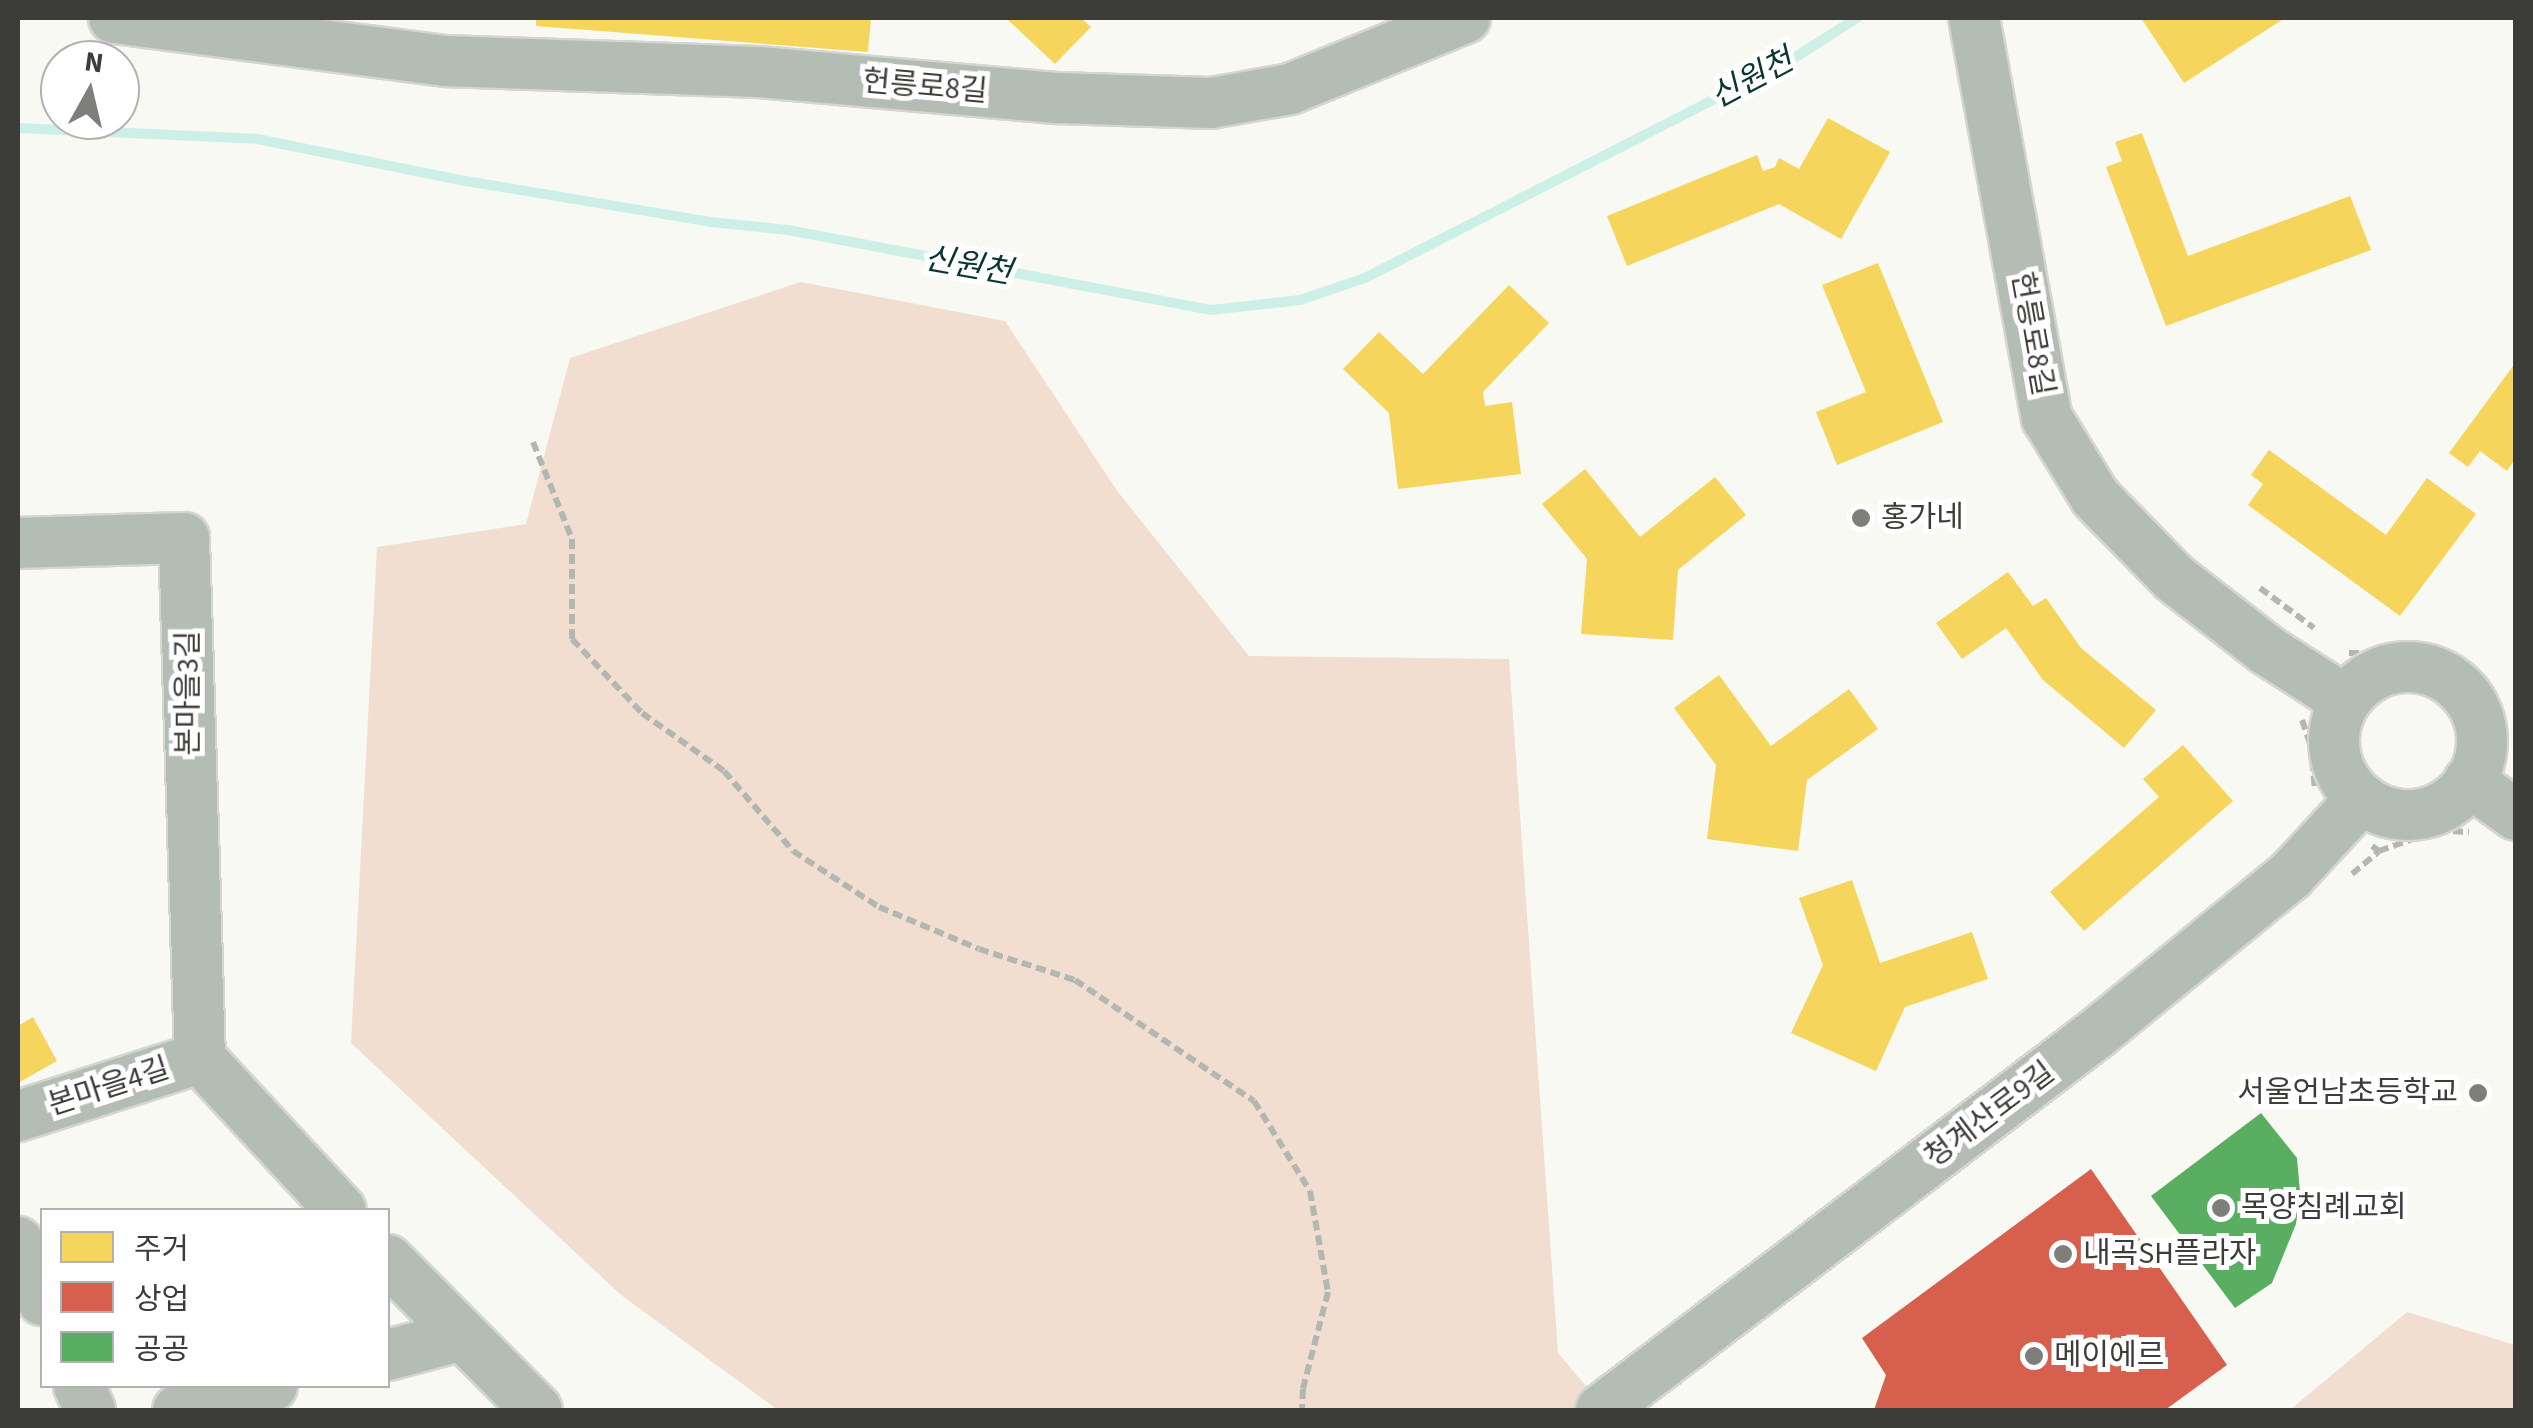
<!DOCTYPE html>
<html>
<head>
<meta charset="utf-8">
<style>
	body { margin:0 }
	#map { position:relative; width:2533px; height:1428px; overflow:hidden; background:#f8f9f3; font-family:"Source Sans 3","Noto Sans KR",sans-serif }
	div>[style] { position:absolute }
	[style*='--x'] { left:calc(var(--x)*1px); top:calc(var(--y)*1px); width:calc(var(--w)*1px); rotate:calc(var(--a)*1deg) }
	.green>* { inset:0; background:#f1ded0 }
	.homes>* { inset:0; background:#f6d55c }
	.shops>* { inset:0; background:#d6604d }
	.public>* { inset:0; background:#5aae61 }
	.stream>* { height:10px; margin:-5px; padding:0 5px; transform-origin:5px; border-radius:5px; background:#cdf0e6 }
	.path>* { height:6px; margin-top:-3px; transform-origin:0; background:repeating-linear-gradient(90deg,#b2b8b1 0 10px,transparent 0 15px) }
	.roads { filter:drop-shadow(2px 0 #d5d6d2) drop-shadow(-2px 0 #d5d6d2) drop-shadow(0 2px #d5d6d2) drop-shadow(0 -2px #d5d6d2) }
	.minor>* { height:50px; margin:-25px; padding:0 25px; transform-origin:25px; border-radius:25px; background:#b4bdb4 }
	.minor>.ring { margin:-25px; padding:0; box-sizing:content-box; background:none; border:50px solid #b4bdb4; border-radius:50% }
	.dots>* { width:28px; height:28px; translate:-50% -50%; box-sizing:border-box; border:5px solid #fff; border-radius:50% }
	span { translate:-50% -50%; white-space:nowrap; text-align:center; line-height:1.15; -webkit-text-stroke:10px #fff; paint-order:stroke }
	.street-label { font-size:30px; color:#3c3c39 }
	.poi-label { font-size:30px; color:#3c3c39 }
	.left { translate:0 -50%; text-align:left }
	.right { translate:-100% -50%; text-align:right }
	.water-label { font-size:32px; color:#093730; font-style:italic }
	.frame { position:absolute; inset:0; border:20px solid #3c3c39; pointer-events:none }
	.legend { position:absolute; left:40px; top:1208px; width:350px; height:180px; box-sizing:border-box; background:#fff; border:2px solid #b1b1b0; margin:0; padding:12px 18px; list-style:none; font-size:30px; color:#3c3c39 }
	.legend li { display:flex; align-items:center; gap:20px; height:50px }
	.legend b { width:50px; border:2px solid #b1b1b0 }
	.north { position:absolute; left:40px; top:40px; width:100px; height:100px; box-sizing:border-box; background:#fff; border:2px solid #b1b1b0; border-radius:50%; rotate:8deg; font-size:28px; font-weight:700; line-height:40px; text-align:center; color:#3c3c39 }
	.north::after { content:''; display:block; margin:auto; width:35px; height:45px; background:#7e7e7a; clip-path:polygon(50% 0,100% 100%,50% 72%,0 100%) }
</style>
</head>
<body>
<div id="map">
	<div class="green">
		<div style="clip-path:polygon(801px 282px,1005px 321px,1118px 492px,1249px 656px,1509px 659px,1558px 1353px,1606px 1410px,778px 1410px,621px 1295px,351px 1043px,377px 547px,526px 524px,570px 358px)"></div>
		<div style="clip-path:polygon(2407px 1312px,2515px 1345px,2515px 1410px,2290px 1410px)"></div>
	</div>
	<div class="homes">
		<div style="clip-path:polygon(536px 18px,871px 18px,868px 52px,536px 26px)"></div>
		<div style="clip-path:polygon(1006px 18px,1081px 18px,1091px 27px,1055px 64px)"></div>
		<div style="clip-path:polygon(2141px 18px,2285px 18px,2184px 83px)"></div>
		<div style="clip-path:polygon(1828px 118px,1890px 152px,1841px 239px,1779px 204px,1627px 266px,1607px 216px,1757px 155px,1763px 171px,1775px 167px,1779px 158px,1799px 169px)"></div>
		<div style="clip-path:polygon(2142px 133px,2188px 256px,2350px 196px,2371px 250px,2166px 326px,2106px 167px,2122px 161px,2115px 142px)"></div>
		<div style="clip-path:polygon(1878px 263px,1943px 422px,1837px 465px,1816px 412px,1866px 392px,1822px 285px)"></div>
		<div style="clip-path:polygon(1509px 285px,1549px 323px,1483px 392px,1485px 406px,1512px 402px,1521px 474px,1398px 489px,1389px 413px,1343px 369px,1379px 332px,1423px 374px)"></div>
		<div style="clip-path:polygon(2516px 362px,2516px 458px,2507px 471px,2480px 451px,2468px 467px,2449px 453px)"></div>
		<div style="clip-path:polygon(2269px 450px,2386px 535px,2427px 478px,2476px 514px,2400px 616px,2248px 505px,2263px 484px,2251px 475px)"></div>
		<div style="clip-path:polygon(1585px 469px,1640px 537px,1715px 477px,1746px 515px,1678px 570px,1673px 640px,1581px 634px,1587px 559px,1542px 504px)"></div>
		<div style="clip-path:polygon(2008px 572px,2033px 606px,2046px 598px,2081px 648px,2156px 710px,2124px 748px,2043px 680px,2006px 628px,1962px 659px,1936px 623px)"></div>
		<div style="clip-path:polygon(1719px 675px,1771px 746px,1849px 689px,1878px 729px,1807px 780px,1798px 851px,1707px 839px,1716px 765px,1674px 708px)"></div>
		<div style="clip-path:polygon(2183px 745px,2233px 801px,2084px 931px,2050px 892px,2159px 797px,2143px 779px)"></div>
		<div style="clip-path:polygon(1852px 880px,1880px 963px,1972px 932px,1988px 979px,1905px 1007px,1876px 1071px,1791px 1033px,1823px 965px,1799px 898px)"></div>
		<div style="clip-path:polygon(33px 1017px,57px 1061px,18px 1083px,18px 1026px)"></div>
	</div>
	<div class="shops">
		<div style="clip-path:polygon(2091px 1169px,2227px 1365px,2165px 1410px,1874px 1410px,1886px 1375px,1862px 1338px)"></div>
	</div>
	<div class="public">
		<div style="clip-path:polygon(2261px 1113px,2297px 1158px,2300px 1192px,2296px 1224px,2272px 1283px,2235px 1308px,2151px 1196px)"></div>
	</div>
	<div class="stream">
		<div style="--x:18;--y:128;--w:239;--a:2.6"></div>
		<div style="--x:257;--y:139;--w:213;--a:11.4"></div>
		<div style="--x:466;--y:181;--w:248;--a:9.5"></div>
		<div style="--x:711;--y:222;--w:77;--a:5.9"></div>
		<div style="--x:788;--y:230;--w:430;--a:10.7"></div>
		<div style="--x:1211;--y:310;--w:90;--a:-6.4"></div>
		<div style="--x:1300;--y:300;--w:69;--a:-18.7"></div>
		<div style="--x:1365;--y:278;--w:479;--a:-27.1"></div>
		<div style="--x:1791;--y:60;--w:78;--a:-32.5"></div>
	</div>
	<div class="path">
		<div style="--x:533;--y:442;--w:105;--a:68.1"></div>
		<div style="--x:572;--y:539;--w:100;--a:90"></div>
		<div style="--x:572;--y:639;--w:102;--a:46.6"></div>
		<div style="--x:642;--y:713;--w:100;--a:35.3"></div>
		<div style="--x:724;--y:771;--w:106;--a:49.2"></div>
		<div style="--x:793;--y:851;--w:103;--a:33.1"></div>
		<div style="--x:879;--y:907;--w:108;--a:22.8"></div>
		<div style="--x:979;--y:949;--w:101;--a:17.9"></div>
		<div style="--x:1075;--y:980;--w:216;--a:34.1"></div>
		<div style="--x:1254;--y:1101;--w:106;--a:58.1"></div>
		<div style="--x:1310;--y:1191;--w:103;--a:79.9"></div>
		<div style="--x:1328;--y:1292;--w:100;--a:104.5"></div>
		<div style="--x:1303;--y:1389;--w:21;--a:93"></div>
		<div style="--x:2260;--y:588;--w:67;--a:36.5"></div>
		<div style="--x:2349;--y:653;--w:58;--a:0"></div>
		<div style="--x:2407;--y:653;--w:42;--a:13.7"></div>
		<div style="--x:2448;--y:663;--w:19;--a:35"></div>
		<div style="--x:2464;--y:674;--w:50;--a:58.8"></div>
		<div style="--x:2490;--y:717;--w:32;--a:85"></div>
		<div style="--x:2302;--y:720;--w:28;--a:71"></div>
		<div style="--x:2311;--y:746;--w:45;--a:84.9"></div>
		<div style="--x:2372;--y:846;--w:9;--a:36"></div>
		<div style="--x:2379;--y:851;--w:63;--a:-19.6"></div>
		<div style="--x:2438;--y:830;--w:31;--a:4"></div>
		<div style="--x:2352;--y:874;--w:35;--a:-40"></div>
	</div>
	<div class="roads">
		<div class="minor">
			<div style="--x:114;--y:18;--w:334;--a:7.4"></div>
			<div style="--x:445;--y:61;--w:314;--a:2"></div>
			<div style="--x:759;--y:72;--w:301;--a:5"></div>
			<div style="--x:1059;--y:98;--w:152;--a:1.9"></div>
			<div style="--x:1211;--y:103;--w:80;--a:-10"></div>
			<div style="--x:1290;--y:89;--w:189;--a:-22.1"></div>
			<div style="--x:1974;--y:18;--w:407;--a:79.7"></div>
			<div style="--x:2047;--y:418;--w:92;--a:58.7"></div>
			<div style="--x:2095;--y:497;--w:113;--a:45.7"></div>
			<div style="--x:2174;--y:578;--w:119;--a:37.8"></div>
			<div style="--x:2268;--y:651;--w:91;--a:32.5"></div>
			<div style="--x:18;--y:543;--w:166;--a:-1.7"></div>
			<div style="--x:184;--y:538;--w:520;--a:88.24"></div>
			<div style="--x:200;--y:1058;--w:191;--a:162.3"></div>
			<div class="ring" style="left:2334px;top:667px;width:98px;height:98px"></div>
			<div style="--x:2469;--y:781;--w:58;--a:35.9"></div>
			<div style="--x:200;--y:1058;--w:207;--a:47.2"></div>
			<div style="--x:18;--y:1242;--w:63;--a:67.5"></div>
			<div style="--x:388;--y:1260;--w:211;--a:45.2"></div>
			<div style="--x:388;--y:1355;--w:73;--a:-15"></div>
			<div style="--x:79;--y:1386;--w:26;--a:65"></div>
			<div style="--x:178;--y:1410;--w:97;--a:-14.3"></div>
			<div style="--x:1601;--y:1410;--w:622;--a:-37.22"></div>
			<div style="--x:2096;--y:1034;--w:250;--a:-39.2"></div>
			<div style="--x:2290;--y:876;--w:105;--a:-47.3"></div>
		</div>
	</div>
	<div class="dots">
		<div style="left:1861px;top:518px;background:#7e7e7a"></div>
		<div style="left:2478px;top:1093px;background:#7e7e7a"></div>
		<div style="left:2221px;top:1208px;background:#7e7e7a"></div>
		<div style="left:2063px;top:1254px;background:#7e7e7a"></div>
		<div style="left:2034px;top:1356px;background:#7e7e7a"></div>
	</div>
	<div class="street-label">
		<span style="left:925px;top:87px;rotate:5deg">헌릉로8길</span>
		<span style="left:2032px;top:334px;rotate:80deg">헌릉로8길</span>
		<span style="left:189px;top:693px;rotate:-90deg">본마을3길</span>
		<span style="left:109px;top:1087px;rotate:-18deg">본마을4길</span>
		<span style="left:1990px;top:1115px;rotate:-37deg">청계산로9길</span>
	</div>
	<div class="poi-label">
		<span class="left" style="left:1881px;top:518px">홍가네</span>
		<span class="right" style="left:2458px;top:1093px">서울언남초등학교</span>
		<span class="left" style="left:2241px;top:1208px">목양침례교회</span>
		<span class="left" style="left:2083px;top:1254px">내곡SH플라자</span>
		<span class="left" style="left:2054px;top:1356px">메이에르</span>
	</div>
	<div class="water-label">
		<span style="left:1752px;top:79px;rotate:-28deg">신원천</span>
		<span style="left:968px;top:266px;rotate:10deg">신원천</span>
	</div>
	<div class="frame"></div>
	<ul class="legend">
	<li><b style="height:28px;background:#f6d55c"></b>주거</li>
	<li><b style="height:28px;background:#d6604d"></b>상업</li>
	<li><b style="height:28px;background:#5aae61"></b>공공</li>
	</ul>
	<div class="north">N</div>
</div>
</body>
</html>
